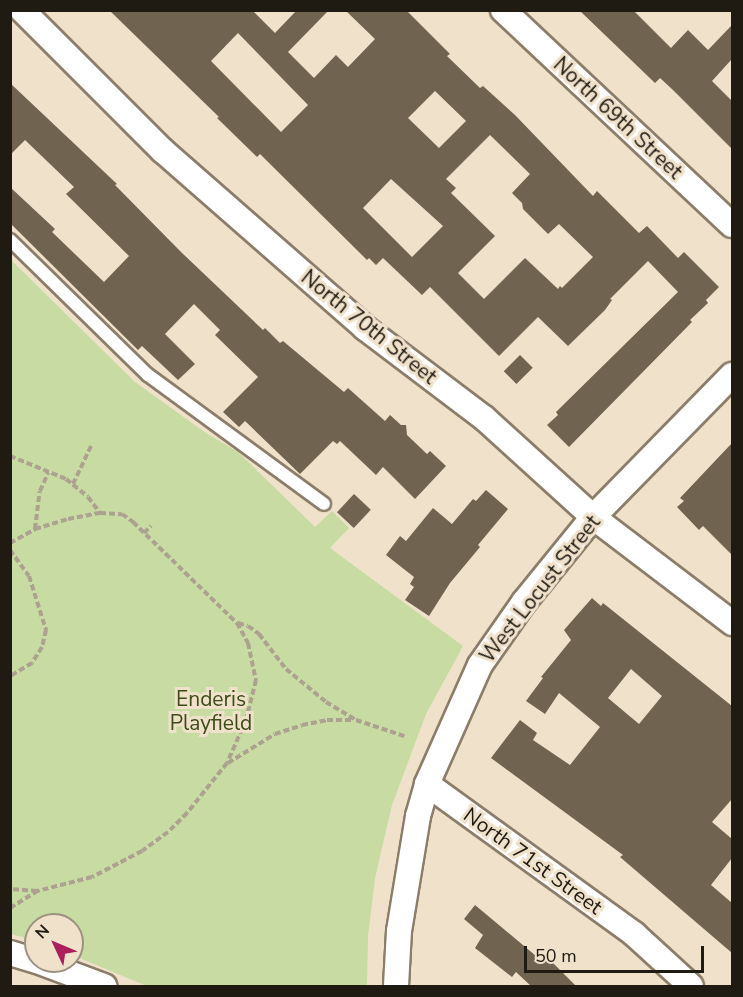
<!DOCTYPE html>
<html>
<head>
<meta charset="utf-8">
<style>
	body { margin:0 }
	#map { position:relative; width:743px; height:997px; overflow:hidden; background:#f0e1cb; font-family:"Nunito Sans",sans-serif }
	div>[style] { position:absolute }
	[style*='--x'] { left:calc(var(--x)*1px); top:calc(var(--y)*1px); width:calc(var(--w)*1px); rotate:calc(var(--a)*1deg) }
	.green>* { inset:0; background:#c7dba2 }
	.building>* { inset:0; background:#70634f; transform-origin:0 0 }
	.path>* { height:4px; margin-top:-2px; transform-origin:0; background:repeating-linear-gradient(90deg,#ada290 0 6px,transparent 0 9px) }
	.roads { filter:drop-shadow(2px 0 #8b7d69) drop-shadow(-2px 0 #8b7d69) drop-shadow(0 2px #8b7d69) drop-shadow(0 -2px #8b7d69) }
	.lane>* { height:12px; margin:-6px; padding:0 6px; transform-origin:6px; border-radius:6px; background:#fff }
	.street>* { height:24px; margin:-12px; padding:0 12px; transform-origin:12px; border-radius:12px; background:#fff }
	span { translate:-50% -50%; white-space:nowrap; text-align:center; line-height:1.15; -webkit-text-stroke:6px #f0e1cb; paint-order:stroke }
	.street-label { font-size:21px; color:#1f1a12 }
	.park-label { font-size:21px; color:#3c4b19 }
	.frame { position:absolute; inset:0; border:12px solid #1f1a12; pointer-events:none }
	.north { position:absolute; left:24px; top:913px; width:60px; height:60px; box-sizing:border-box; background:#f0e1cb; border:2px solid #9c9181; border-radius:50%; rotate:314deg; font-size:16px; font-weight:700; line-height:24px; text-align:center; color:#1f1a12 }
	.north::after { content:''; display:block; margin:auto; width:21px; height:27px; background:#ac1e5b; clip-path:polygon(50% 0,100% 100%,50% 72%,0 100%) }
	.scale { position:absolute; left:524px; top:946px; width:180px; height:27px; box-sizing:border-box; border:3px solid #1f1a12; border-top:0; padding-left:8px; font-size:18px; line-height:21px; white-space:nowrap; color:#1f1a12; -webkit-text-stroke:4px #f0e1cb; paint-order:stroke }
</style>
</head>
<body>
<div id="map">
	<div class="green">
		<div style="clip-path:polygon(11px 260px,135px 382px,206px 433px,238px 452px,315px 527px,332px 511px,349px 528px,330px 548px,463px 646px,426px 714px,392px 805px,375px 878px,368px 936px,367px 986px,147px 986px,72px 955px,72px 925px,36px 925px,36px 941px,11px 934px)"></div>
	</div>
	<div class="building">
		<div style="clip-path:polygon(evenodd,109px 10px,252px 10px,275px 33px,297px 10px,329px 10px,288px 52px,314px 78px,336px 55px,348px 67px,375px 39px,345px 10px,406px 10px,450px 54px,447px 56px,480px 88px,483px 86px,515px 115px,593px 196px,597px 191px,639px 233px,647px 226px,678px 258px,684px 252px,719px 287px,706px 300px,708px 303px,690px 320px,692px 322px,569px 447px,547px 425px,558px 415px,556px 412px,678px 292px,648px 261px,610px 299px,612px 300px,605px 310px,568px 346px,538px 317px,499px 356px,430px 287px,422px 295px,383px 258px,376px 265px,369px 258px,367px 260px,260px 154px,257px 157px,217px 118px,219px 117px,109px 10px,238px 33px,308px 105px,281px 132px,211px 61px,238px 33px,109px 10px,435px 91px,466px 121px,439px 148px,408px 118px,435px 91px,109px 10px,490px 135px,530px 174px,512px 193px,522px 203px,523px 209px,548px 234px,559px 224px,593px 257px,562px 288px,560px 286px,558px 289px,525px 258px,484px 299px,458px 273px,495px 236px,451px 193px,456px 188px,446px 179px,490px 135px,109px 10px,391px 179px,443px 226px,412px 257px,363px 208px,391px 179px)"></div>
		<div style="clip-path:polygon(579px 10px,633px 10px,671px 48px,688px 30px,708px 50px,732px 25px,732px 59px,712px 81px,732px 101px,732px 149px,673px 90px,660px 78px,655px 83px)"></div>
		<div style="clip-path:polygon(10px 83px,117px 184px,115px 185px,181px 252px,263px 330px,265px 328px,280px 343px,283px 341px,344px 392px,348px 388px,385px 421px,390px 415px,401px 425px,406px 425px,407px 435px,427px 454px,430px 451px,446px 466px,415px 499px,383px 467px,376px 475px,340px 441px,337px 444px,333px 441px,300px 474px,245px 421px,239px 427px,223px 412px,258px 377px,215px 335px,220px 330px,194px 304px,165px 334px,195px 364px,178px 380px,142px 346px,138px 350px,10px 223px,10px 187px,55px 229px,52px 232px,104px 282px,129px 256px,66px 194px,74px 187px,25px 140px,10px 155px)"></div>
		<div style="left:520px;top:355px;width:18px;height:23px;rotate:45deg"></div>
		<div style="clip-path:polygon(732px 443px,732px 555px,703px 526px,699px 530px,677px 507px,684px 501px,680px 498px)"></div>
		<div style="clip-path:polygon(486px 490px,508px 509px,478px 545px,480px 547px,450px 583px,429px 616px,405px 600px,414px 587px,410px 584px,414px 577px,386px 555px,400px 536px,406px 541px,433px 508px,452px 524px,473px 499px,476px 501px)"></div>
		<div style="left:354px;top:494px;width:23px;height:25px;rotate:43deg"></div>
		<div style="clip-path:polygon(evenodd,592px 598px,601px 606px,603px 603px,732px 706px,732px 799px,712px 822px,732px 839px,732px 858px,711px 885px,732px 903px,732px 953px,620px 857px,623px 855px,491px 758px,520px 720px,537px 733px,533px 740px,570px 765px,600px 727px,559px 693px,545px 714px,526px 701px,543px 678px,541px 677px,571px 640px,564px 630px,592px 598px,631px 669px,662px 696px,639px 724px,608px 698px,631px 669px)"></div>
		<div style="clip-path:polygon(475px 905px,542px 961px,546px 956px,577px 987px,532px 987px,516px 972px,512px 977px,475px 948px,483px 935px,464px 919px)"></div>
	</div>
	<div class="path">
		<div style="--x:10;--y:456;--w:61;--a:22.3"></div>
		<div style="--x:66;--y:479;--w:28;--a:39"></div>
		<div style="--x:88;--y:497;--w:20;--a:53"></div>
		<div style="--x:73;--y:484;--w:44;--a:-64.6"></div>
		<div style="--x:35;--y:529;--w:38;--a:-83"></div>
		<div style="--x:40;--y:491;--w:20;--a:-66"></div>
		<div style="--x:144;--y:533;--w:10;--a:-45"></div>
		<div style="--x:10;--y:543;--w:29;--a:-29"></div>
		<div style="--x:35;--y:529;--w:34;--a:-17"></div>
		<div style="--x:68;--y:519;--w:33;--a:-11"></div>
		<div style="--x:100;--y:513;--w:22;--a:3"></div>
		<div style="--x:122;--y:514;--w:14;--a:36"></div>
		<div style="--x:133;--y:522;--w:145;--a:44.2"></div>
		<div style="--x:237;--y:623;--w:23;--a:61"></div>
		<div style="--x:248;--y:643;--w:38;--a:78"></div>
		<div style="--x:256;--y:680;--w:41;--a:104"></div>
		<div style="--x:246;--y:720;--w:47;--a:113.8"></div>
		<div style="--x:227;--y:763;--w:64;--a:128.7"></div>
		<div style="--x:187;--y:813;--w:27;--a:135"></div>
		<div style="--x:168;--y:832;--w:32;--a:144"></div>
		<div style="--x:142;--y:851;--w:56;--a:152.5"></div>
		<div style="--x:92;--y:877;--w:57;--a:165.7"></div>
		<div style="--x:37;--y:891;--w:27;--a:-176"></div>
		<div style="--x:10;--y:550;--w:32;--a:54"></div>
		<div style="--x:29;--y:576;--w:57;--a:72.5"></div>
		<div style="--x:46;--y:630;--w:17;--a:103"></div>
		<div style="--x:42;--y:647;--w:19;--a:122"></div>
		<div style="--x:32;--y:663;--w:26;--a:149"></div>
		<div style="--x:238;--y:623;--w:10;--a:17"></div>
		<div style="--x:248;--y:626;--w:14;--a:36"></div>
		<div style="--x:259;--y:634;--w:44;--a:52.4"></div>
		<div style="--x:286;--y:669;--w:52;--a:39.5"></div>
		<div style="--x:326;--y:702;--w:35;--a:31"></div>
		<div style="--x:356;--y:720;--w:51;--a:18.4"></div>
		<div style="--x:228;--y:763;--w:55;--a:-31.7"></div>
		<div style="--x:275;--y:734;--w:28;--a:-18"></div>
		<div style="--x:302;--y:725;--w:25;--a:-11"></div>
		<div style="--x:327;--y:720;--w:27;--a:0"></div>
		<div style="--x:10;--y:908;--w:32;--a:-32"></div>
	</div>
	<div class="roads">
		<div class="lane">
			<div style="--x:10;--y:240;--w:193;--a:44.4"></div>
			<div style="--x:148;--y:375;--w:218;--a:36.2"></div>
		</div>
		<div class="street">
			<div style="--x:22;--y:10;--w:199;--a:45"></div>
			<div style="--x:163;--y:151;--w:269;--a:41.2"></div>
			<div style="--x:365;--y:328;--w:149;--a:37.1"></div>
			<div style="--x:484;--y:418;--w:147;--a:42.2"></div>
			<div style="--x:593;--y:517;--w:175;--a:37.3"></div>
			<div style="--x:503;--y:10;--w:314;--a:43.2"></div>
			<div style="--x:427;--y:784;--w:256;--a:35.9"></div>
			<div style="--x:634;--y:934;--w:77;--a:42.4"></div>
			<div style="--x:10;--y:953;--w:27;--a:17"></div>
			<div style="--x:37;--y:961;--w:72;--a:20.5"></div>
			<div style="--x:396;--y:986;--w:55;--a:-86.9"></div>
			<div style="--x:399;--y:931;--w:117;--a:-80.6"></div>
			<div style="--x:418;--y:816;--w:33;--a:-74"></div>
			<div style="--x:427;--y:784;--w:130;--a:-66"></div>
			<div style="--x:480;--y:665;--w:77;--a:-55.1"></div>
			<div style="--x:524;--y:602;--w:109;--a:-50.9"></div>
			<div style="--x:593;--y:517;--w:199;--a:-45.6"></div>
		</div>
	</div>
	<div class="street-label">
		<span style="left:618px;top:118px;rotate:43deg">North 69th Street</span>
		<span style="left:369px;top:327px;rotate:39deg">North 70th Street</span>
		<span style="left:540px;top:589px;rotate:-52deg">West Locust Street</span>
		<span style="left:533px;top:861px;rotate:36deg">North 71st Street</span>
	</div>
	<div class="park-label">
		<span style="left:211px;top:711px">Enderis<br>Playfield</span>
	</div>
	<div class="frame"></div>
	<div class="north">N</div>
	<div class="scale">50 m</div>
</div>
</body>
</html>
